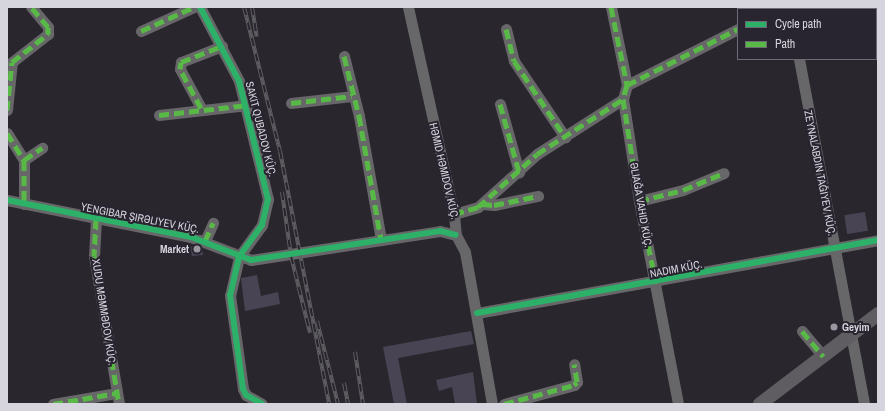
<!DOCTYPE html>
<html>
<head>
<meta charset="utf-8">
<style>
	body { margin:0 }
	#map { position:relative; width:885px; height:411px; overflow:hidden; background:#29272d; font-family:"Archivo Narrow",sans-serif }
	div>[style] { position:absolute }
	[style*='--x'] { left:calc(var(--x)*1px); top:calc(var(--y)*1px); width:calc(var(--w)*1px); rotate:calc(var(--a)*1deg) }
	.building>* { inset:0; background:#494454; transform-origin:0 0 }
	.minor>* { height:11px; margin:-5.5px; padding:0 5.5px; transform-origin:5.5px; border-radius:5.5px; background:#676668 }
	.major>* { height:14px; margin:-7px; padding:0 7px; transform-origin:7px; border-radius:7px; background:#5f5d62 }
	.rail>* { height:4px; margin-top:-2px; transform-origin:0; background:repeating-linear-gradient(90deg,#282430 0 8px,#5f5e62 0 16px); box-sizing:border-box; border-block:1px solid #5f5e62 }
	.quiet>* { height:5px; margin-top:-2.5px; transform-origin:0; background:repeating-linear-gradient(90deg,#58b947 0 10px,transparent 0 15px) }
	.cycleway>* { height:6px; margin:-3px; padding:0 3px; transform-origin:3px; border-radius:3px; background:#2db169 }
	.dots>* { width:11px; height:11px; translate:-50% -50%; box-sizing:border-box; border:2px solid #282430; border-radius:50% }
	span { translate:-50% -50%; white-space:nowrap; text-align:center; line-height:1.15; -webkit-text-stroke:4px #282430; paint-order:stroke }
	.street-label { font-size:11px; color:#d6d4dc }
	.poi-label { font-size:11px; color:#d6d4dc; font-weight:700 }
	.right { translate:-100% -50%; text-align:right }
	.left { translate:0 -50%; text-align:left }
	.frame { position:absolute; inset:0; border:8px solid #d6d4dc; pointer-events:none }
	.legend { position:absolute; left:737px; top:8px; width:140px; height:52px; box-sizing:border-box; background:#282430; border:1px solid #6e6a75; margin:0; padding:5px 7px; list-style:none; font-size:12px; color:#d6d4dc }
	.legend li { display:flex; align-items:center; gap:8px; height:20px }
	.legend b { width:20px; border:1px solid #6e6a75 }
</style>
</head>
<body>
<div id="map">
	<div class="building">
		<div style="left:865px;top:212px;width:19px;height:21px;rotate:81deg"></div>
		<div style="clip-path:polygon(190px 246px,202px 249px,203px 255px,192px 256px)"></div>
		<div style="clip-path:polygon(257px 275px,261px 296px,278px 292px,280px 304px,245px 311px,241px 278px)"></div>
		<div style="clip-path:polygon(471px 331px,474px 344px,398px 358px,407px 404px,394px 404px,383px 347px)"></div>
		<div style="clip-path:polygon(473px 372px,477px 404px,455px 404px,452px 387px,439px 391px,436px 380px)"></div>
	</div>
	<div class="minor">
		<div style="--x:200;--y:7;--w:84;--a:62.2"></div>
		<div style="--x:239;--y:81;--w:122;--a:76.2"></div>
		<div style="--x:268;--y:199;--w:27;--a:103"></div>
		<div style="--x:262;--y:225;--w:39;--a:126"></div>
		<div style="--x:239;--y:257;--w:39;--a:103"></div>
		<div style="--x:230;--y:295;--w:95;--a:82.1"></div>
		<div style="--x:243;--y:389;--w:7;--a:63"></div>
		<div style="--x:246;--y:395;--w:18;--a:29"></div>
		<div style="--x:408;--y:7;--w:212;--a:77.5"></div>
		<div style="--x:454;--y:214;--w:21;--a:85"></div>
		<div style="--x:456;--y:235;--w:19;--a:62"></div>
		<div style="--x:465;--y:252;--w:154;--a:79.9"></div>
		<div style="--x:611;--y:7;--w:80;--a:78.4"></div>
		<div style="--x:627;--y:85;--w:15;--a:106"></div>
		<div style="--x:623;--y:99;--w:103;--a:81.1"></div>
		<div style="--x:639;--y:201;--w:207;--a:79.1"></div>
		<div style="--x:789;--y:7;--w:2;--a:90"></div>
		<div style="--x:506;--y:29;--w:33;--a:76"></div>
		<div style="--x:514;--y:61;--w:92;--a:56.1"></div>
		<div style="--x:141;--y:31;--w:58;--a:-24.4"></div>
		<div style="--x:344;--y:56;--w:62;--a:76"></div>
		<div style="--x:359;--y:116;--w:126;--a:79.9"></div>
		<div style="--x:799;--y:59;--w:351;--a:79.3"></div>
		<div style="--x:627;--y:85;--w:124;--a:-26.8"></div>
		<div style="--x:291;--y:103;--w:61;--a:-6.5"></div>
		<div style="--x:500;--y:104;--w:71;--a:74.4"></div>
		<div style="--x:201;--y:108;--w:44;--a:-118.3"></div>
		<div style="--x:180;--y:69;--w:7;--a:-82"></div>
		<div style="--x:181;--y:62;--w:44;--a:-21.3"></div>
		<div style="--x:7;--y:110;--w:48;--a:-84.1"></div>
		<div style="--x:12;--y:62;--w:46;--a:-37.9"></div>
		<div style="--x:48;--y:34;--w:7;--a:-90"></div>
		<div style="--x:48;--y:27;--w:26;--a:-130"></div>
		<div style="--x:159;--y:115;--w:89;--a:-6.5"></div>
		<div style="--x:7;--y:133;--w:32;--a:58"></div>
		<div style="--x:24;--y:160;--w:44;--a:90"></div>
		<div style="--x:24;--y:160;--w:22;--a:-34"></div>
		<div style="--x:7;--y:200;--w:188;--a:11.4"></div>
		<div style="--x:191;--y:237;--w:64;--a:21"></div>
		<div style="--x:251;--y:260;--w:191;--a:-8.7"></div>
		<div style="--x:440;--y:231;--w:16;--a:14"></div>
		<div style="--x:639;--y:201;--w:45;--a:-14"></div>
		<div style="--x:683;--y:190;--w:44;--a:-22.5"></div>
		<div style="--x:482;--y:204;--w:12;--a:5"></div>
		<div style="--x:494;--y:205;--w:45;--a:-11.6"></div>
		<div style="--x:454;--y:214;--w:25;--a:-16"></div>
		<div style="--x:478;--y:207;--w:79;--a:-41.9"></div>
		<div style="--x:537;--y:154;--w:102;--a:-32.6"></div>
		<div style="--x:96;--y:219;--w:37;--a:93"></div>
		<div style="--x:94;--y:256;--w:150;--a:80.4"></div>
		<div style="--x:205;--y:241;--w:20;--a:-66"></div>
		<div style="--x:477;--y:313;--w:408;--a:-10.3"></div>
		<div style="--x:802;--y:331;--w:33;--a:50"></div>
		<div style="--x:53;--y:404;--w:65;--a:-9.8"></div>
		<div style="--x:504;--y:404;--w:73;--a:-15.2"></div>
		<div style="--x:574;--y:385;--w:4;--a:-45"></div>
		<div style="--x:577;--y:382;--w:18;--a:-99"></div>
	</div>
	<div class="major">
		<div style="--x:760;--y:404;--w:148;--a:-37.3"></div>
	</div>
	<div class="rail">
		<div style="--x:244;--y:7;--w:148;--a:76"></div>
		<div style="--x:280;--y:151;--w:258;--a:79"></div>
		<div style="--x:252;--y:7;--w:30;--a:81"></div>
		<div style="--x:282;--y:192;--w:65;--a:82"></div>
		<div style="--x:291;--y:256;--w:79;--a:76.1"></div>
		<div style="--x:317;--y:321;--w:86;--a:75.8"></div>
		<div style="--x:355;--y:352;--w:53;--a:81.3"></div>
		<div style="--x:344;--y:383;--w:21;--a:79"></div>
	</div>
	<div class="quiet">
		<div style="--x:611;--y:7;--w:80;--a:78.4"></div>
		<div style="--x:627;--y:85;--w:15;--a:106"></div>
		<div style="--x:623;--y:99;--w:103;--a:81.1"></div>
		<div style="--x:639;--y:201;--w:84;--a:78.3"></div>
		<div style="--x:506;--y:29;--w:33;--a:76"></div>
		<div style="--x:514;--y:61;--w:92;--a:56.1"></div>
		<div style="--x:141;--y:31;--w:58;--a:-24.4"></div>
		<div style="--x:344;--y:56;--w:62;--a:76"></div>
		<div style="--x:359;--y:116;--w:126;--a:79.9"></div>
		<div style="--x:627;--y:85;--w:124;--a:-26.8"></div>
		<div style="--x:291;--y:103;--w:61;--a:-6.5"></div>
		<div style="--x:500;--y:104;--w:71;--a:74.4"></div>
		<div style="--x:201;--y:108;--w:44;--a:-118.3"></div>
		<div style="--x:180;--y:69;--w:7;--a:-82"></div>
		<div style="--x:181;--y:62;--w:44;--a:-21.3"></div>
		<div style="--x:7;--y:110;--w:48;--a:-84.1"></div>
		<div style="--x:12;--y:62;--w:46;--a:-37.9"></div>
		<div style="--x:48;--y:34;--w:7;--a:-90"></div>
		<div style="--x:48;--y:27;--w:26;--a:-130"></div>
		<div style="--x:159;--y:115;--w:89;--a:-6.5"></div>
		<div style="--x:7;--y:133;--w:32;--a:58"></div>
		<div style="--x:24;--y:160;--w:44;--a:90"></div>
		<div style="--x:24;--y:160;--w:22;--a:-34"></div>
		<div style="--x:639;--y:201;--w:45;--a:-14"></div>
		<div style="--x:683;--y:190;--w:44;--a:-22.5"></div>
		<div style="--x:482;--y:204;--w:12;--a:5"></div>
		<div style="--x:494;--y:205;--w:45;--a:-11.6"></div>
		<div style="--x:454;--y:214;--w:25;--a:-16"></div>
		<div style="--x:478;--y:207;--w:79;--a:-41.9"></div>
		<div style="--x:537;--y:154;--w:102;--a:-32.6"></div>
		<div style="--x:96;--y:219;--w:37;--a:93"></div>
		<div style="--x:94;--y:256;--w:150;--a:80.4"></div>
		<div style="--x:205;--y:241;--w:20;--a:-66"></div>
		<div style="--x:802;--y:331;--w:33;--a:50"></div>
		<div style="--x:53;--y:404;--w:65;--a:-9.8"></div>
		<div style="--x:504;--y:404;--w:73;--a:-15.2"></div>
		<div style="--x:574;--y:385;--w:4;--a:-45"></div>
		<div style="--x:577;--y:382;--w:18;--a:-99"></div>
	</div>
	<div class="cycleway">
		<div style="--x:200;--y:7;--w:84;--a:62.2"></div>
		<div style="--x:239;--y:81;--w:122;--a:76.2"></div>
		<div style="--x:268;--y:199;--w:27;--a:103"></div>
		<div style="--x:262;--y:225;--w:39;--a:126"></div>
		<div style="--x:239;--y:257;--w:39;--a:103"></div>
		<div style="--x:230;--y:295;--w:95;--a:82.1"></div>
		<div style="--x:243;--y:389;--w:7;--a:63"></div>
		<div style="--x:246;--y:395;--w:18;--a:29"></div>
		<div style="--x:7;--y:200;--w:188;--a:11.4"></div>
		<div style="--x:191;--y:237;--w:64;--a:21"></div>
		<div style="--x:251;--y:260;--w:191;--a:-8.7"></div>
		<div style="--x:440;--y:231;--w:16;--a:14"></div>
		<div style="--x:477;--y:313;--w:408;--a:-10.3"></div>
	</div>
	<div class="dots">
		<div style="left:197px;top:249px;background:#99979f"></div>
		<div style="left:834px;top:327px;background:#99979f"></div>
	</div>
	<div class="street-label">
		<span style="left:261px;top:129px;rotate:76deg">SAKIT QUBADOV KÜÇ.</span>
		<span style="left:444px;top:171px;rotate:77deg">HƏMID HƏMIDOV KÜÇ.</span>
		<span style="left:820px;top:173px;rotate:79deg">ZEYNALABDIN TAĞIYEV KÜÇ.</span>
		<span style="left:641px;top:205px;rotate:80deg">ƏLIAĞA VAHID KÜÇ.</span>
		<span style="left:140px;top:218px;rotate:11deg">YENGIBAR ŞIRƏLIYEV KÜÇ.</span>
		<span style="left:676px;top:269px;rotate:-11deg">NADIM KÜÇ.</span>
		<span style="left:104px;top:312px;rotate:81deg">XUDU MƏMMƏDOV KÜÇ.</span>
	</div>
	<div class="poi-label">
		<span class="right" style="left:189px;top:249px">Market</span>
		<span class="left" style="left:842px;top:327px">Geyim</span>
	</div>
	<div class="frame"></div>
	<ul class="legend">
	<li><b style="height:5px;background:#2db169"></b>Cycle path</li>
	<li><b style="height:5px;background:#58b947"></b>Path</li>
	</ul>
</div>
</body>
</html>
